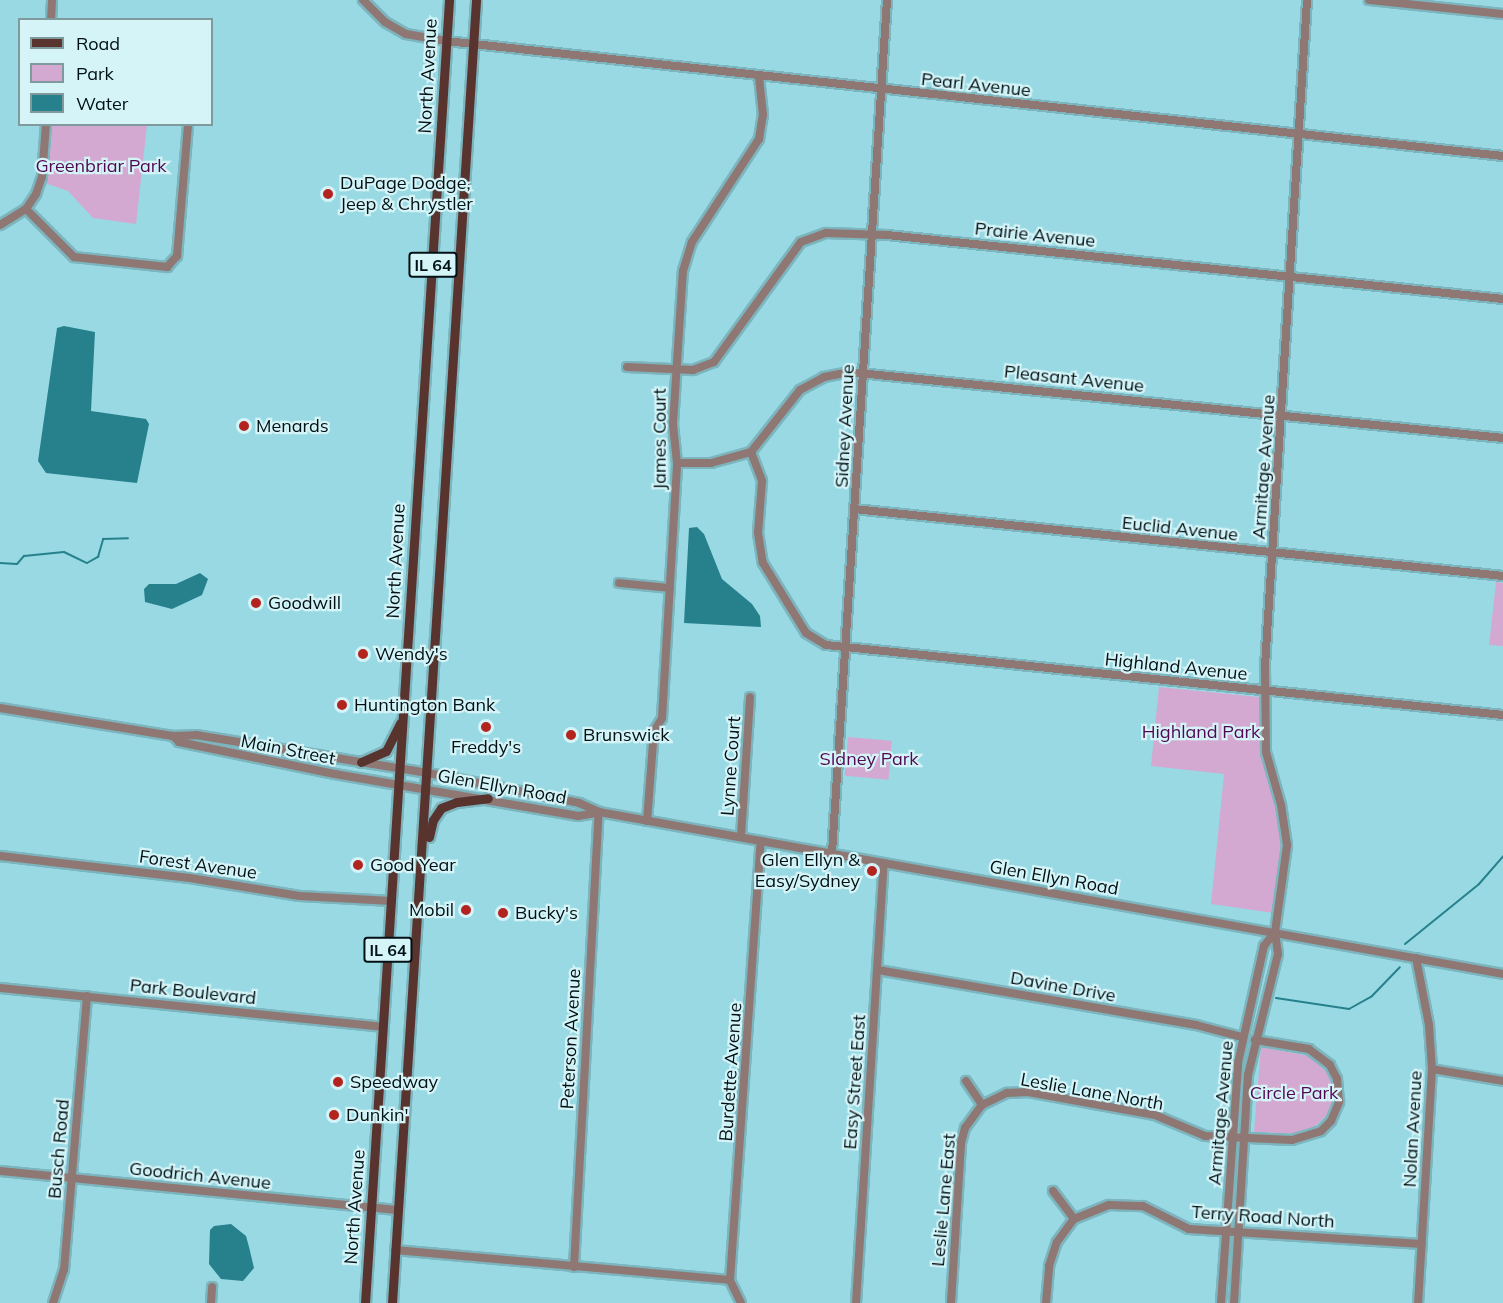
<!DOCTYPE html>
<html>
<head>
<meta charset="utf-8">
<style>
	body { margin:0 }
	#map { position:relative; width:1503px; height:1303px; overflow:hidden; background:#98d9e3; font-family:Mulish,sans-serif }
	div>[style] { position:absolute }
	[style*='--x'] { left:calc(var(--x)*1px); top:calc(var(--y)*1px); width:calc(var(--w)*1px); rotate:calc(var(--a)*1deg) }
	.green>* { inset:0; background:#d4a9d1; transform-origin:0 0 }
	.water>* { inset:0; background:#26818d }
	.stream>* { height:2px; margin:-1px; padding:0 1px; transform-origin:1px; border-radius:1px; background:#26818d }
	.roads { filter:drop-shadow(2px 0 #7db5be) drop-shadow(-2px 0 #7db5be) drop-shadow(0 2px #7db5be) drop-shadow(0 -2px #7db5be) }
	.minor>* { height:8px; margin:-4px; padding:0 4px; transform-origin:4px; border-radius:4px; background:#8f7774 }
	.major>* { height:9px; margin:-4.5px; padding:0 4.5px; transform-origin:4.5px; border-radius:4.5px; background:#59332e }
	.dots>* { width:16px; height:16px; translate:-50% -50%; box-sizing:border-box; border:3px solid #d4f4f8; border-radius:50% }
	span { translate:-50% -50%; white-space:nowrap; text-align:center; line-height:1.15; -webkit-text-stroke:4.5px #d4f4f8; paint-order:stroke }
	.shield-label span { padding:2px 4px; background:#d4f4f8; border:2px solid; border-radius:4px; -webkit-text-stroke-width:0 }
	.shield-label { font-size:16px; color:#001014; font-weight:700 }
	.street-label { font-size:18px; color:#001014 }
	.park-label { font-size:18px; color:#520752 }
	.poi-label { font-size:18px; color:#001014 }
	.left { translate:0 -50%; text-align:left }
	.right { translate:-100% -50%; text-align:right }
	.legend { position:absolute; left:18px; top:18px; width:195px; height:108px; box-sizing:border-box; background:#d4f4f8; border:2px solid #7f999d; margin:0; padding:8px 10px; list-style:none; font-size:18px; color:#001014 }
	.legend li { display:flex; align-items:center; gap:12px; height:30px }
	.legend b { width:30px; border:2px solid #7f999d }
</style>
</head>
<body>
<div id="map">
	<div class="green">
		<div style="clip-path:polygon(52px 125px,147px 125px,136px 224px,93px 218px,68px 191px,45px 183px)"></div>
		<div style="clip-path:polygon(1496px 582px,1503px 583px,1503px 646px,1489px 645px)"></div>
		<div style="clip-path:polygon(1159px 687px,1259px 697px,1261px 757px,1280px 817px,1283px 861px,1273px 913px,1211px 904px,1224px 774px,1151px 766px)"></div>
		<div style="left:848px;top:737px;width:44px;height:39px;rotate:5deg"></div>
		<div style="clip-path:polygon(1261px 1047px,1309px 1056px,1330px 1075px,1333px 1099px,1327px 1115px,1311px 1130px,1301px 1134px,1254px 1132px)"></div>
	</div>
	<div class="water">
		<div style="clip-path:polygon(64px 326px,95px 332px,91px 411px,146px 419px,149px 424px,137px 483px,46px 473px,38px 461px,57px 328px)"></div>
		<div style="clip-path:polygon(697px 527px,704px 534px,722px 579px,752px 604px,760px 616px,761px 627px,684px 623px,689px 528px)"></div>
		<div style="clip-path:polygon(200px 573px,208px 579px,202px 595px,172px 609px,145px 602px,144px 589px,149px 584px,176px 584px)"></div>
		<div style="clip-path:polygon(231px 1224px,246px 1236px,249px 1247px,254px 1268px,243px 1281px,221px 1279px,209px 1264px,210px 1230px,214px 1226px)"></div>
	</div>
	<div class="stream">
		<div style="--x:0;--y:563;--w:17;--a:3"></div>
		<div style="--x:17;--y:564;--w:11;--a:-49"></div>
		<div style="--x:24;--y:556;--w:40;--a:-5.7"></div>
		<div style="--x:64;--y:552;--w:25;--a:26"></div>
		<div style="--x:87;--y:563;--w:13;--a:-29"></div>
		<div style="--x:98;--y:557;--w:19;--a:-74"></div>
		<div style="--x:103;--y:539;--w:25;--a:-2"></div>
		<div style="--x:1405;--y:944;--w:95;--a:-39"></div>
		<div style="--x:1479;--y:884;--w:37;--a:-49"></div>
		<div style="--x:1276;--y:998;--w:74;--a:8.6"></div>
		<div style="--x:1349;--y:1009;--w:26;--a:-29"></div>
		<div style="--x:1372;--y:996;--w:40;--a:-46"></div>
	</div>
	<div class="roads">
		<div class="minor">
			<div style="--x:363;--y:0;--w:31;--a:45"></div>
			<div style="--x:385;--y:22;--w:24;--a:30"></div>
			<div style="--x:406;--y:34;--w:41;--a:9.9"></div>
			<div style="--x:446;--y:41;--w:1063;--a:6.21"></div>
			<div style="--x:1369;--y:0;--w:135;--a:6"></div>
			<div style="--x:51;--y:20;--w:20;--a:-87"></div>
			<div style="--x:26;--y:209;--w:68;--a:45"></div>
			<div style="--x:74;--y:257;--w:94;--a:6.1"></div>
			<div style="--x:167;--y:267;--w:15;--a:-48"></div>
			<div style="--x:177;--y:256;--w:132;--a:-85.2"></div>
			<div style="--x:0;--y:225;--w:31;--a:-32"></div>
			<div style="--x:26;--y:209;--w:18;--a:-56"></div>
			<div style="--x:36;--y:194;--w:18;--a:-71"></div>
			<div style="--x:42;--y:177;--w:53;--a:-85.7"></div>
			<div style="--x:627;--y:367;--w:66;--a:2.6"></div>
			<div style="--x:693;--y:370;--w:22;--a:-21"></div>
			<div style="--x:714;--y:362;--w:148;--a:-54.1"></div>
			<div style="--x:801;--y:242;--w:27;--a:-20"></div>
			<div style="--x:826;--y:233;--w:61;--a:1.9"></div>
			<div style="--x:887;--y:235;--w:619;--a:5.93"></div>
			<div style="--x:751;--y:452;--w:31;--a:69"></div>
			<div style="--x:762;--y:481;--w:52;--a:94.4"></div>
			<div style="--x:758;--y:533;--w:30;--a:81"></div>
			<div style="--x:763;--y:563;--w:82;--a:58.4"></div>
			<div style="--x:806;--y:633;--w:23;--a:31"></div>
			<div style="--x:826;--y:645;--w:681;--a:5.9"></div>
			<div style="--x:677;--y:463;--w:34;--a:0"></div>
			<div style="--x:711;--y:463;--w:41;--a:-15.4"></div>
			<div style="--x:751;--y:452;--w:79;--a:-51.7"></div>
			<div style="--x:800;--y:390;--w:27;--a:-28"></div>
			<div style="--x:824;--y:377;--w:25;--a:-11"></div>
			<div style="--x:849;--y:372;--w:657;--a:5.76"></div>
			<div style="--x:854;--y:509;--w:652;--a:5.89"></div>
			<div style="--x:619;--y:583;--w:51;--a:5.6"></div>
			<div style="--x:0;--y:708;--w:175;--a:9.2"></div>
			<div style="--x:173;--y:736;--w:23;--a:-2"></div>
			<div style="--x:196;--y:735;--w:235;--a:9.3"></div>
			<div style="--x:428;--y:773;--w:154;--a:11.2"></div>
			<div style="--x:579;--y:803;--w:22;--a:24"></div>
			<div style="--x:599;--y:812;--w:918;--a:10.16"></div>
			<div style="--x:173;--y:736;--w:8;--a:45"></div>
			<div style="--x:179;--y:742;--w:159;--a:11.6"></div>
			<div style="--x:335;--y:774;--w:247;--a:9.8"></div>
			<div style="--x:578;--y:816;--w:20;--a:-9"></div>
			<div style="--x:647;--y:821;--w:90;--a:-85.6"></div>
			<div style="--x:654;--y:731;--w:15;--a:-58"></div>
			<div style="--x:662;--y:718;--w:255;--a:-86.6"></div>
			<div style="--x:677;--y:463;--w:39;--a:-96"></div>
			<div style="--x:673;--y:424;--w:153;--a:-86.3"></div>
			<div style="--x:683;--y:271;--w:30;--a:-73"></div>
			<div style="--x:692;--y:242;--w:123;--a:-57"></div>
			<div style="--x:759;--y:139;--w:24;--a:-81"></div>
			<div style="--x:763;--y:115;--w:39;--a:-96"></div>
			<div style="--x:741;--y:837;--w:140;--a:-86.3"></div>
			<div style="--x:832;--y:853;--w:855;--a:-86.31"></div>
			<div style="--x:0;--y:856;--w:191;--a:6.6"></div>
			<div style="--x:190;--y:878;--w:111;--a:9.3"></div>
			<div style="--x:300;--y:896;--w:92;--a:3.1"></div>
			<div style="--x:1416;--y:958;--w:68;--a:79"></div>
			<div style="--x:1429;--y:1025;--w:44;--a:86.1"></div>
			<div style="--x:1432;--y:1069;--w:234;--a:93.4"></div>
			<div style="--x:878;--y:970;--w:323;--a:9.8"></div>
			<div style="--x:1196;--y:1025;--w:48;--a:14.6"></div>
			<div style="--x:0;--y:988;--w:385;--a:5.8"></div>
			<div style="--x:1432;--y:1069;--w:72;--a:9.6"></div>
			<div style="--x:966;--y:1081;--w:29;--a:56"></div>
			<div style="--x:0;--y:1171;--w:400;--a:5.6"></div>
			<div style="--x:1053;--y:1191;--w:35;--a:53"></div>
			<div style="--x:395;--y:1250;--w:336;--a:5.1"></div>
			<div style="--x:574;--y:1267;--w:456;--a:-86.9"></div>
			<div style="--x:53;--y:1303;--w:35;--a:-72"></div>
			<div style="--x:64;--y:1270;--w:275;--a:-85.2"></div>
			<div style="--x:211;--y:1303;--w:16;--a:-86"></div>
			<div style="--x:741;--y:1303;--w:25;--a:-116"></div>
			<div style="--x:730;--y:1280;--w:440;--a:-86"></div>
			<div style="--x:856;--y:1303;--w:441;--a:-86.4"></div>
			<div style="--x:951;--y:1303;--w:160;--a:-86.4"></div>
			<div style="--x:961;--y:1143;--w:16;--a:-75"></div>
			<div style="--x:965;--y:1128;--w:29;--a:-54"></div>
			<div style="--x:982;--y:1105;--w:28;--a:-26"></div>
			<div style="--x:1007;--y:1093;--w:21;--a:-3"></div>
			<div style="--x:1028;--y:1092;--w:129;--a:10.3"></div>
			<div style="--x:1155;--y:1115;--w:54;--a:22.8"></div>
			<div style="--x:1205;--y:1136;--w:87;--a:2.6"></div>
			<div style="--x:1292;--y:1140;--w:30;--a:-17"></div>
			<div style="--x:1321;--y:1131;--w:14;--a:-45"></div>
			<div style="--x:1331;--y:1121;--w:21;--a:-67"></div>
			<div style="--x:1339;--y:1102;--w:23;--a:-95"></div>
			<div style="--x:1337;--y:1079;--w:16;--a:-117"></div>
			<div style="--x:1330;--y:1065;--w:26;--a:-143"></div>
			<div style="--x:1309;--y:1049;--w:55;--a:-170.5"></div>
			<div style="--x:1046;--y:1303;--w:37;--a:-85"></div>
			<div style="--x:1049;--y:1266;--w:25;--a:-72"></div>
			<div style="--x:1057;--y:1242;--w:29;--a:-54"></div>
			<div style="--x:1074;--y:1219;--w:38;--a:-22"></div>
			<div style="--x:1109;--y:1205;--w:34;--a:2"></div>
			<div style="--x:1143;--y:1206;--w:51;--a:26.6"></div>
			<div style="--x:1189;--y:1229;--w:233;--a:3.7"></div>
			<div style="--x:1221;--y:1303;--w:241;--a:-85.9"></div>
			<div style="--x:1238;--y:1063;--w:120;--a:-77.5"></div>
			<div style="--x:1264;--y:946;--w:18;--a:-52"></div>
			<div style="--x:1234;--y:1303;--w:228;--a:-86.5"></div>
			<div style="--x:1248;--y:1075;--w:125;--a:-76.1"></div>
			<div style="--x:1278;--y:954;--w:22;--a:-98"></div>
			<div style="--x:1275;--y:932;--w:88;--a:-82.1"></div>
			<div style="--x:1287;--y:845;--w:40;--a:-98.5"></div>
			<div style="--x:1281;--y:805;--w:55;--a:-105.8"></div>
			<div style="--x:1266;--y:752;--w:86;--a:-90.7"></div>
			<div style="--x:1265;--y:666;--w:667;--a:-86.39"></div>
		</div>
		<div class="major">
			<div style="--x:361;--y:762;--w:27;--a:-24"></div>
			<div style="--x:386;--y:751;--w:31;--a:-63"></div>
			<div style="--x:429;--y:837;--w:17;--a:-77"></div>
			<div style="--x:433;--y:820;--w:14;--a:-56"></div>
			<div style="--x:441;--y:808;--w:17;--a:-21"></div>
			<div style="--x:457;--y:802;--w:31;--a:-7"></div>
			<div style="--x:365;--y:1303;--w:1306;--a:-86.31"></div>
			<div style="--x:392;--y:1303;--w:1306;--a:-86.31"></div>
		</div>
	</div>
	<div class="dots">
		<div style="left:328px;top:194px;background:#b4241f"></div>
		<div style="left:244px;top:426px;background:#b4241f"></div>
		<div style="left:256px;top:603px;background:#b4241f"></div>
		<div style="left:363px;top:654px;background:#b4241f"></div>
		<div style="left:342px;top:705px;background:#b4241f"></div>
		<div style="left:486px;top:727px;background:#b4241f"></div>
		<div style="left:571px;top:735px;background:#b4241f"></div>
		<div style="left:358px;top:865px;background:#b4241f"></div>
		<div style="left:872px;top:871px;background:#b4241f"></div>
		<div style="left:466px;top:910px;background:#b4241f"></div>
		<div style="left:503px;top:913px;background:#b4241f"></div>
		<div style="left:338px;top:1082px;background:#b4241f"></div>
		<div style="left:334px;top:1115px;background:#b4241f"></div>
	</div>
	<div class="shield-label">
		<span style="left:433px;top:265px">IL 64</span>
		<span style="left:388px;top:950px">IL 64</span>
	</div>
	<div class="street-label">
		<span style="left:428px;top:76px;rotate:-87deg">North Avenue</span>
		<span style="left:976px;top:85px;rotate:6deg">Pearl Avenue</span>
		<span style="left:1035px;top:235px;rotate:6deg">Prairie Avenue</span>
		<span style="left:1074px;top:379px;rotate:6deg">Pleasant Avenue</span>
		<span style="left:845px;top:426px;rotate:-87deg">Sidney Avenue</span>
		<span style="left:660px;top:439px;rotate:-90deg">James Court</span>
		<span style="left:1264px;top:467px;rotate:-86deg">Armitage Avenue</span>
		<span style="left:1180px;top:529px;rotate:6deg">Euclid Avenue</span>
		<span style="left:396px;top:561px;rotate:-87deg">North Avenue</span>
		<span style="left:1176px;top:667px;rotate:6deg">Highland Avenue</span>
		<span style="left:288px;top:750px;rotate:11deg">Main Street</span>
		<span style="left:731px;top:766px;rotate:-86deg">Lynne Court</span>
		<span style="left:502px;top:787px;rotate:10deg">Glen Ellyn Road</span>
		<span style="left:198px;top:865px;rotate:8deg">Forest Avenue</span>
		<span style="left:1054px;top:878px;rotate:10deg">Glen Ellyn Road</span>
		<span style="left:1063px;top:987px;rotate:10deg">Davine Drive</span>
		<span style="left:193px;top:992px;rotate:6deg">Park Boulevard</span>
		<span style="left:571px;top:1039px;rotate:-87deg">Peterson Avenue</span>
		<span style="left:731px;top:1072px;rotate:-86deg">Burdette Avenue</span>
		<span style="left:855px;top:1082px;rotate:-86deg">Easy Street East</span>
		<span style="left:1092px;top:1092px;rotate:10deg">Leslie Lane North</span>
		<span style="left:1221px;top:1113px;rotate:-85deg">Armitage Avenue</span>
		<span style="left:1413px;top:1129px;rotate:-87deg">Nolan Avenue</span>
		<span style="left:59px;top:1149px;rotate:-85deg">Busch Road</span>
		<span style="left:200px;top:1176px;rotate:6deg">Goodrich Avenue</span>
		<span style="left:944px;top:1200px;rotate:-85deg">Leslie Lane East</span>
		<span style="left:355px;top:1207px;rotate:-86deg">North Avenue</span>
		<span style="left:1263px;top:1217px;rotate:4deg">Terry Road North</span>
	</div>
	<div class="park-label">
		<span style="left:101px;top:166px">Greenbriar Park</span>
		<span style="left:1201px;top:732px">Highland Park</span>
		<span style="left:869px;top:759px">SIdney Park</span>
		<span style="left:1294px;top:1093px">Circle Park</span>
	</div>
	<div class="poi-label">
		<span class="left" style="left:340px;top:194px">DuPage Dodge,<br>Jeep &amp; Chrystler</span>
		<span class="left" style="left:256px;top:426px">Menards</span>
		<span class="left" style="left:268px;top:603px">Goodwill</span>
		<span class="left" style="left:375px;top:654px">Wendy's</span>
		<span class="left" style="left:354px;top:705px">Huntington Bank</span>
		<span class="left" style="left:583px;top:735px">Brunswick</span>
		<span style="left:486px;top:747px">Freddy's</span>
		<span class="right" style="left:860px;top:871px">Glen Ellyn &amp;<br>Easy/Sydney</span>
		<span class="left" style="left:370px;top:865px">Good Year</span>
		<span class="right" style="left:454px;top:910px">Mobil</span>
		<span class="left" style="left:515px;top:913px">Bucky's</span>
		<span class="left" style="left:350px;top:1082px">Speedway</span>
		<span class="left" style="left:346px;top:1115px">Dunkin'</span>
	</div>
	<ul class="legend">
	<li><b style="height:8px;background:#59332e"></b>Road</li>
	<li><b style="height:16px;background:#d4a9d1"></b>Park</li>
	<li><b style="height:16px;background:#26818d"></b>Water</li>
	</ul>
</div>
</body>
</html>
